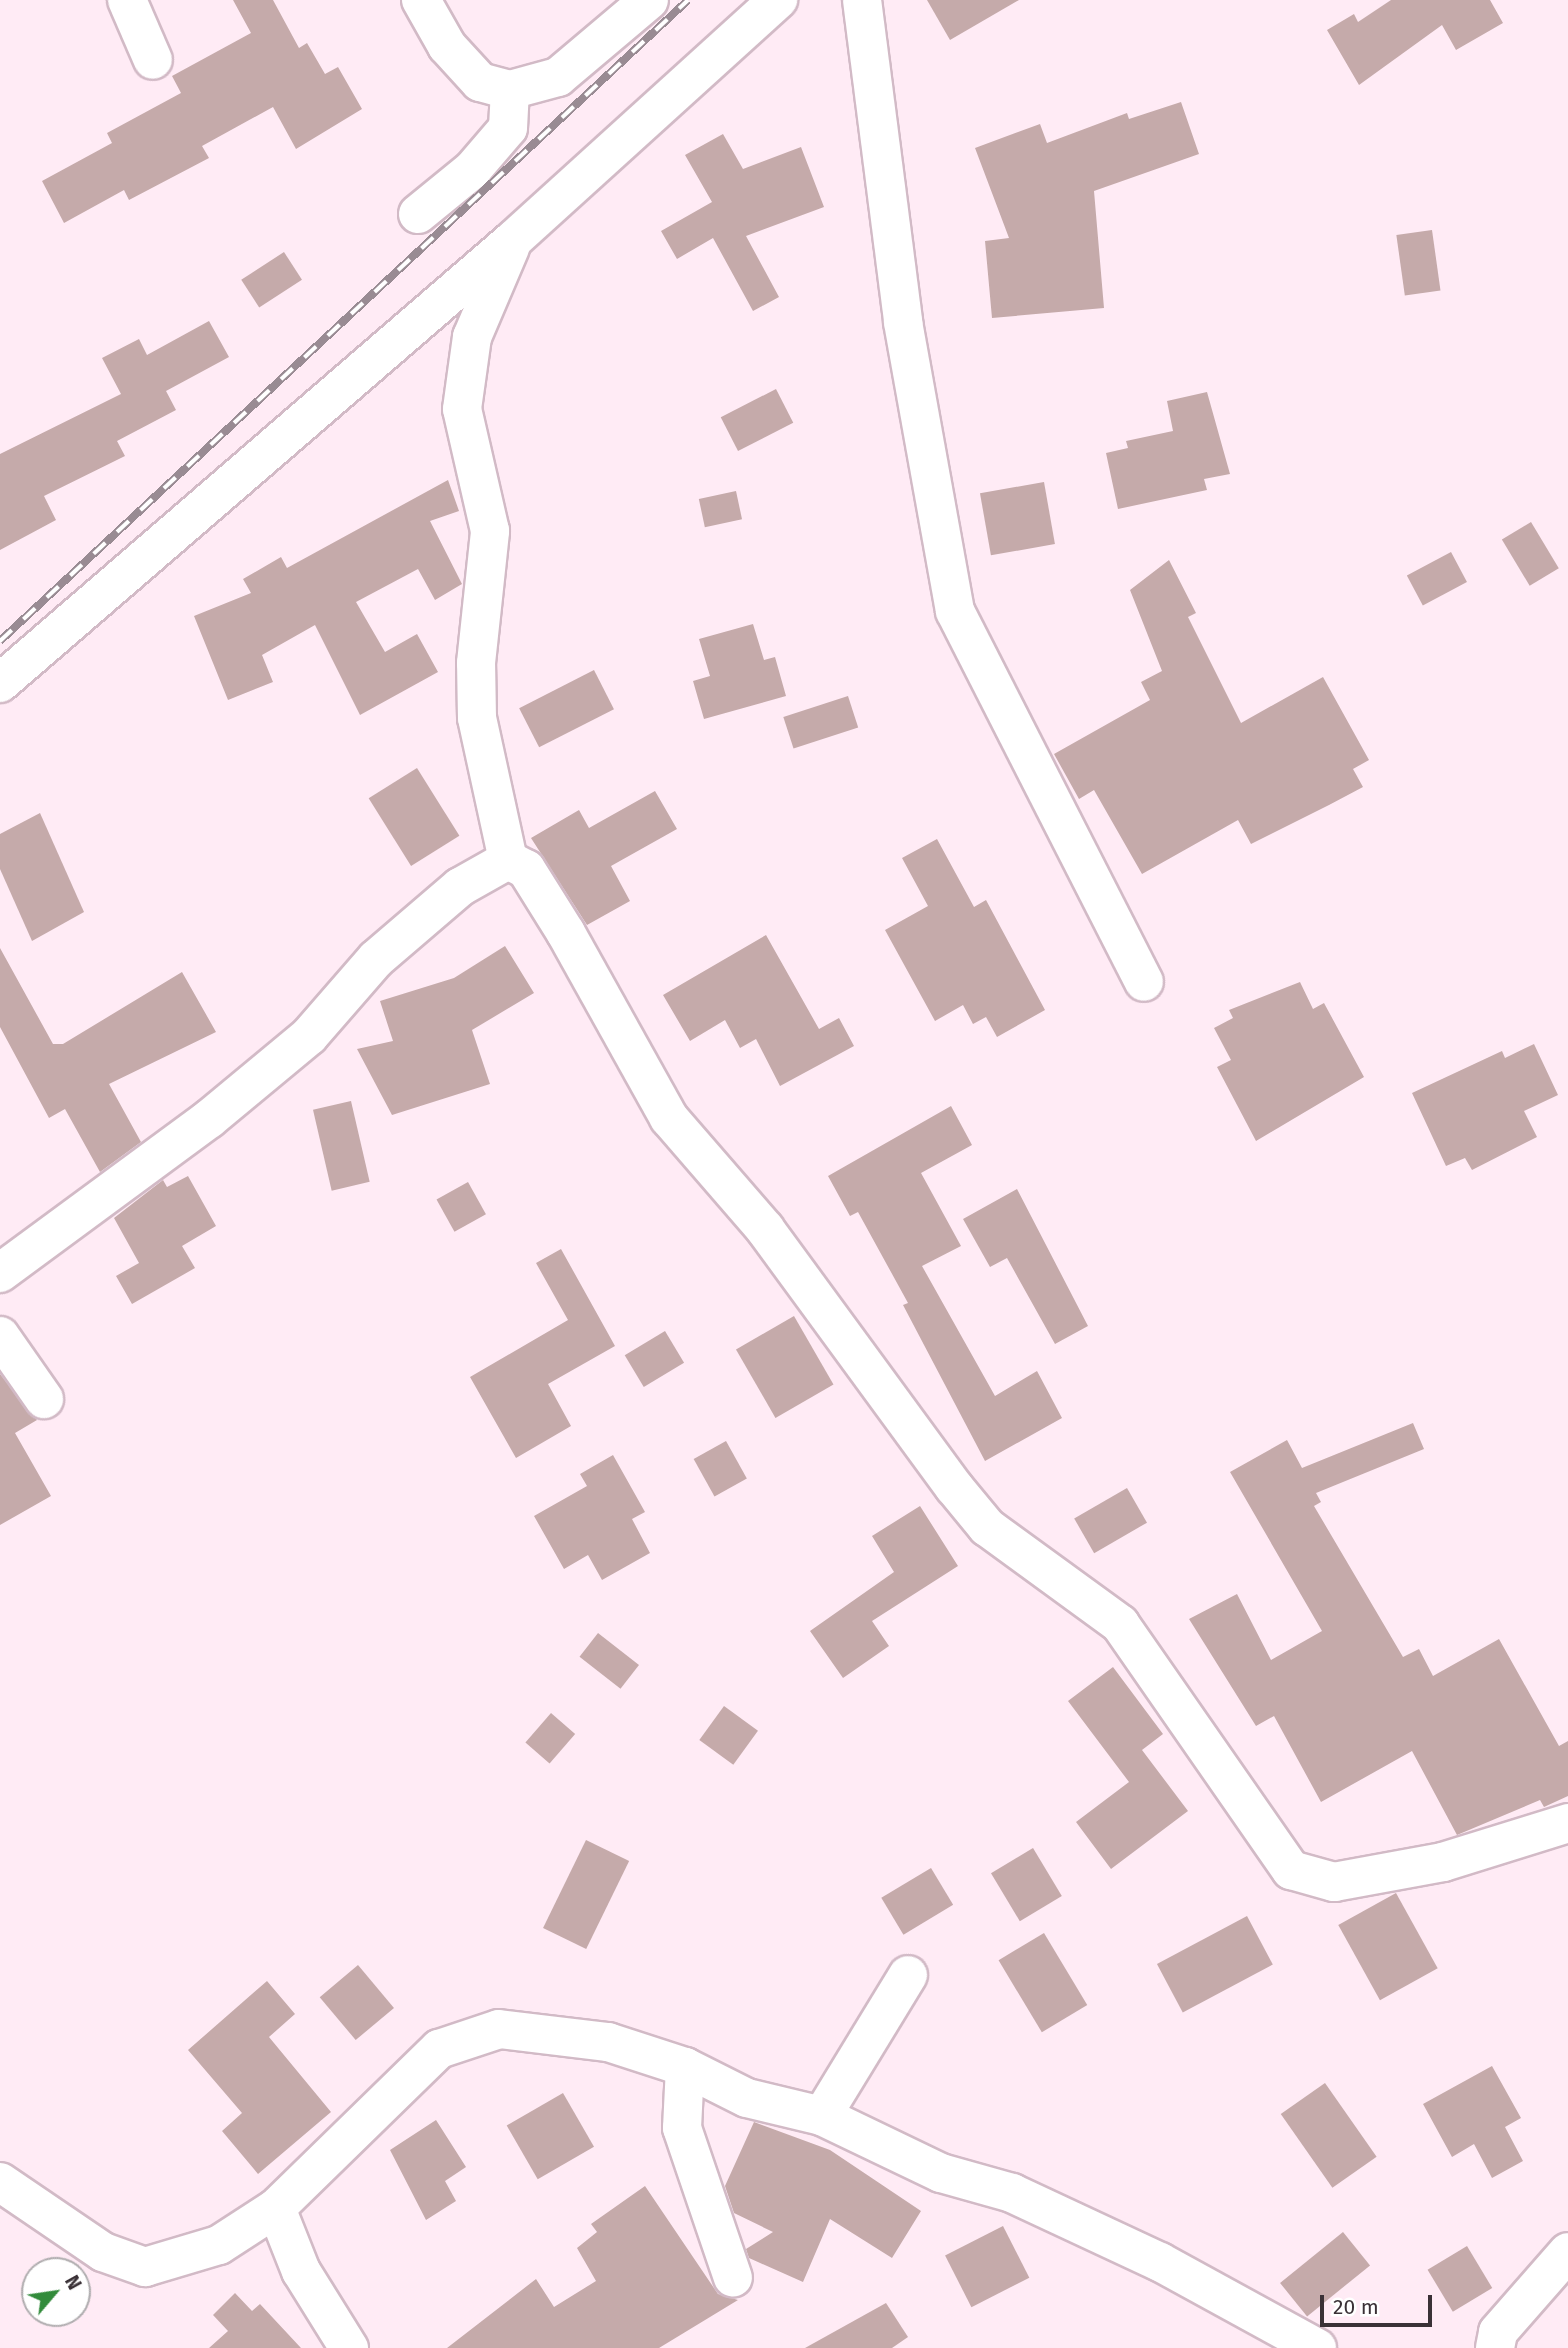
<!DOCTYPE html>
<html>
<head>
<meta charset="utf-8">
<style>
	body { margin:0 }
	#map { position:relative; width:1568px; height:2348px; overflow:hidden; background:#ffebf5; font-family:"Fira Sans",sans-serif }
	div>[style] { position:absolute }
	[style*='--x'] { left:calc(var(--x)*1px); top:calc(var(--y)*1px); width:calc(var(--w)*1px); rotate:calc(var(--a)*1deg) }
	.building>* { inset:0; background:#c5aaaa; transform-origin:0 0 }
	.roads { filter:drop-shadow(2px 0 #d2bac6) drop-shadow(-2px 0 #d2bac6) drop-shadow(0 2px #d2bac6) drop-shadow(0 -2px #d2bac6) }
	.minor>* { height:38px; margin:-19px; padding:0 19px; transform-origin:19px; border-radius:19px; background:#fff }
	.rail>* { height:8px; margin-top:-4px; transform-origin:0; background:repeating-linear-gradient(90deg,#fff 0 16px,#998b93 0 32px); box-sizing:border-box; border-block:2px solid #998b93 }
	span { translate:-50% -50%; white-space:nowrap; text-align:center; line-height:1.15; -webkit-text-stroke:6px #fff; paint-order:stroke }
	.north { position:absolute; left:21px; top:2257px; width:70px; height:70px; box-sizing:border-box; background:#fff; border:2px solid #b0adaf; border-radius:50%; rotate:61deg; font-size:19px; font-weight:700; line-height:28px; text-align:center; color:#3a3136 }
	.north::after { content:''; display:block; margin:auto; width:24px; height:32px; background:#328b3b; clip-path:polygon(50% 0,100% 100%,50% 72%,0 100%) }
	.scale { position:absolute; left:1320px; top:2295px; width:112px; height:32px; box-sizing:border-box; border:4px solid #3a3136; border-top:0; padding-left:9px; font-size:21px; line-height:24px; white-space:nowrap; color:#3a3136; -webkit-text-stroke:5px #fff; paint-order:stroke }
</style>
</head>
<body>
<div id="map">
	<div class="building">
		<div style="clip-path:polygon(233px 0,273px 0,299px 48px,307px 43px,325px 74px,338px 67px,362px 109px,296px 149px,273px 107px,202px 146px,209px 158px,129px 200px,124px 190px,64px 223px,42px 181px,112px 143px,107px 133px,181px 93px,172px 76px,251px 33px)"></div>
		<div style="clip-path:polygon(927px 0,1019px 0,950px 40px)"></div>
		<div style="clip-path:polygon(1391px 0,1490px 0,1503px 23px,1456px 50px,1442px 25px,1359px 85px,1327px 30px,1354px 14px,1358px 22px)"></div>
		<div style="clip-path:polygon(1181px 102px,1199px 154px,1094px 191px,1104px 308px,992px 318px,985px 241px,1009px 238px,975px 148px,1040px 124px,1047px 143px,1127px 113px,1129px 119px)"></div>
		<div style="clip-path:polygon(723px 134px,743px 169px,801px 147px,824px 207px,746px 236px,779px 297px,753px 311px,713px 238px,677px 259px,661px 231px,712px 202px,685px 155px)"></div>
		<div style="left:1432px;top:230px;width:61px;height:36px;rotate:82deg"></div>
		<div style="left:284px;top:252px;width:33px;height:51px;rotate:57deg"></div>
		<div style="clip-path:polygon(209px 321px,229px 357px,166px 391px,176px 410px,117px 441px,125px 456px,44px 496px,56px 520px,0 550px,0 454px,121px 394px,102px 358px,139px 339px,147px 355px)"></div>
		<div style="left:776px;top:389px;width:38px;height:62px;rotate:63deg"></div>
		<div style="clip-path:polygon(1207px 392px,1230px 474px,1204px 479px,1207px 490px,1118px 509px,1106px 453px,1128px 448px,1126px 441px,1173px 431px,1167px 401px)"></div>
		<div style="clip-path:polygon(448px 480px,459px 511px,430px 521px,462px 584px,435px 600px,418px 569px,356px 602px,385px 652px,417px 634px,438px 672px,360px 715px,315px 625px,262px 655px,273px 682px,228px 700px,194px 616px,251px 593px,243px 579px,281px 557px,287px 568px)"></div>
		<div style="left:1044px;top:482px;width:63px;height:65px;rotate:80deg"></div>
		<div style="left:736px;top:491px;width:29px;height:38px;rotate:78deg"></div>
		<div style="left:1531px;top:522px;width:54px;height:34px;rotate:59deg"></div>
		<div style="left:1451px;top:552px;width:34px;height:50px;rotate:62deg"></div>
		<div style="clip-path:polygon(1169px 560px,1196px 613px,1188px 617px,1241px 723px,1323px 677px,1369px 760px,1353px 769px,1363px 787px,1329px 805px,1251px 844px,1238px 820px,1142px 874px,1094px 790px,1079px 799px,1054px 754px,1150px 700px,1141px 682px,1162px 671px,1130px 590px)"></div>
		<div style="clip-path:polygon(753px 624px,764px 660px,775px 657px,786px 696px,704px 719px,693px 681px,710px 676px,699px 639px)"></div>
		<div style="left:594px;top:670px;width:44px;height:84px;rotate:63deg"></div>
		<div style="left:848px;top:696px;width:33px;height:68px;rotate:72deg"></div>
		<div style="left:417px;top:768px;width:80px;height:57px;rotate:58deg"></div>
		<div style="clip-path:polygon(655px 791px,677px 829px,611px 866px,630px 901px,587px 925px,531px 838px,579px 810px,589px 828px)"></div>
		<div style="clip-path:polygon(40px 813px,84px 912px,32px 941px,0 869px,0 834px)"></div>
		<div style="clip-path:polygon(937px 839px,974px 907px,986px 900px,1045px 1010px,997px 1037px,986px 1017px,973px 1024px,963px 1005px,935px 1021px,885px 930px,928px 906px,902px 858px)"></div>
		<div style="clip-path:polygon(766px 935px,819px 1029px,839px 1018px,854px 1046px,780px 1086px,756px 1039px,740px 1048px,725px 1020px,690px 1041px,663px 995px)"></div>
		<div style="clip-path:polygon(505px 946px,534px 993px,472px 1030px,490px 1084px,392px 1115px,357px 1049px,393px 1041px,380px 1001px,454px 978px)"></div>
		<div style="clip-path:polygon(0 948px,53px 1044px,63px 1044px,182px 972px,216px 1032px,109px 1084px,141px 1142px,100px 1172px,65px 1109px,49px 1118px,0 1027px)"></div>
		<div style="clip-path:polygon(1300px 982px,1313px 1009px,1324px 1003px,1364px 1077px,1256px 1141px,1217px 1067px,1231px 1060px,1214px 1028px,1233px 1018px,1229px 1010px)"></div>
		<div style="clip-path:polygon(1534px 1044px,1558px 1095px,1524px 1111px,1537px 1137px,1472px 1170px,1465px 1158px,1446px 1166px,1412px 1093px,1502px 1051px,1505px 1058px)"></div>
		<div style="left:351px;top:1101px;width:83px;height:39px;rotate:77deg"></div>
		<div style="clip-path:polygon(951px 1106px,972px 1145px,921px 1173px,961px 1246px,922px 1266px,995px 1396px,1037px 1371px,1062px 1418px,985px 1461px,903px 1305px,908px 1303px,858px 1212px,850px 1216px,828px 1176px)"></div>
		<div style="clip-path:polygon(188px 1176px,216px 1226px,182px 1246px,195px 1268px,132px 1304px,116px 1276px,139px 1263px,114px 1218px,163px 1180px,167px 1187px)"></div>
		<div style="left:468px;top:1182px;width:37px;height:36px;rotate:61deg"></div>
		<div style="clip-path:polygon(1017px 1189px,1088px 1326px,1055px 1344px,1007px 1258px,990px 1267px,963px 1219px)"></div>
		<div style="clip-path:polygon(561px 1249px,615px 1346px,548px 1384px,571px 1426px,516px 1458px,470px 1377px,568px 1320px,536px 1263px)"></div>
		<div style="left:794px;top:1316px;width:79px;height:67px;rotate:60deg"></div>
		<div style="left:665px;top:1331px;width:37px;height:47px;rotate:59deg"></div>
		<div style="clip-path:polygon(0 1374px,37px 1420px,15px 1433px,51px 1496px,0 1525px)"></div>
		<div style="clip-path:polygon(1413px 1423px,1424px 1449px,1316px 1493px,1321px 1502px,1314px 1506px,1403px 1657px,1419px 1649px,1433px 1676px,1499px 1639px,1559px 1746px,1568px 1741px,1568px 1796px,1544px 1807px,1540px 1800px,1457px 1835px,1412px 1751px,1321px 1802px,1274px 1716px,1256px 1726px,1189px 1619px,1237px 1594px,1271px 1660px,1322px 1631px,1230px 1472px,1287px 1440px,1302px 1468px)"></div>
		<div style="left:726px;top:1441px;width:43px;height:37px;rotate:61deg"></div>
		<div style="clip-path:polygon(613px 1455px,645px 1512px,632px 1519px,650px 1553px,602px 1580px,588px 1555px,564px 1569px,534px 1516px,587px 1486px,580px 1474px)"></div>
		<div style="left:1127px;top:1488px;width:40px;height:61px;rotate:60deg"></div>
		<div style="clip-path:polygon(920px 1506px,958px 1566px,872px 1621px,889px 1646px,843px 1678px,810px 1631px,894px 1572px,872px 1536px)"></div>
		<div style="left:598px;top:1633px;width:52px;height:30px;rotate:38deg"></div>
		<div style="clip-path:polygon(1113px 1667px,1163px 1734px,1142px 1750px,1188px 1811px,1111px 1869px,1076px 1822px,1129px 1782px,1068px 1701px)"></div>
		<div style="left:724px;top:1706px;width:42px;height:42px;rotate:36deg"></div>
		<div style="left:551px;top:1713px;width:32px;height:39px;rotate:41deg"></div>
		<div style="left:586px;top:1840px;width:48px;height:98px;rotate:26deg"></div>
		<div style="left:1033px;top:1848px;width:56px;height:49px;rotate:59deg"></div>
		<div style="left:931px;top:1868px;width:43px;height:58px;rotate:59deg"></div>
		<div style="left:1396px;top:1893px;width:86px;height:66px;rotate:61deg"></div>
		<div style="left:1247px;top:1916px;width:55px;height:102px;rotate:62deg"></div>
		<div style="left:1044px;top:1933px;width:84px;height:53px;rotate:59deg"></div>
		<div style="left:358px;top:1965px;width:56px;height:50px;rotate:50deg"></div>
		<div style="clip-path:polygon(267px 1981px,295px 2014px,269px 2037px,331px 2112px,258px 2174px,222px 2131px,242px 2113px,188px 2050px)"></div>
		<div style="clip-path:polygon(1492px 2066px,1521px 2118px,1505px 2127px,1523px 2161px,1492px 2178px,1474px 2144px,1452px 2157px,1423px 2104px)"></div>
		<div style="left:1325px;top:2083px;width:90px;height:54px;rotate:55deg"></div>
		<div style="left:563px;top:2093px;width:62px;height:65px;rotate:60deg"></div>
		<div style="clip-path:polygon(436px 2120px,466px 2167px,445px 2181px,456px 2201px,426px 2220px,390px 2150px)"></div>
		<div style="clip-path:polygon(754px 2122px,830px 2150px,921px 2211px,892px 2258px,830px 2219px,803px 2282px,749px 2258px,746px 2249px,773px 2232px,734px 2213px,725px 2186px)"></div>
		<div style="clip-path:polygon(645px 2186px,718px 2294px,738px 2300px,659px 2348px,447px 2348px,536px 2279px,554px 2307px,596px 2281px,577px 2248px,597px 2232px,591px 2224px)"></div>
		<div style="left:1003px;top:2226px;width:58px;height:65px;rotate:63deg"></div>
		<div style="left:1343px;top:2232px;width:43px;height:81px;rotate:51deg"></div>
		<div style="left:1467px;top:2246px;width:49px;height:46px;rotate:59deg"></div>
		<div style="clip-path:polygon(235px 2293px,252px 2311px,260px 2304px,301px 2348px,209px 2348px,228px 2331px,213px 2315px)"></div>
		<div style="clip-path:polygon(886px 2303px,908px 2337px,892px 2348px,805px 2348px)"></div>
	</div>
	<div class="roads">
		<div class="minor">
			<div style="--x:127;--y:0;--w:65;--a:66.6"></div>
			<div style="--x:421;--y:0;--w:53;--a:60.5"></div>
			<div style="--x:447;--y:46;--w:49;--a:47.5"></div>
			<div style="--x:480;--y:82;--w:31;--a:15"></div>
			<div style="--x:510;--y:90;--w:50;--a:-15.2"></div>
			<div style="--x:558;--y:77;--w:119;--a:-40.2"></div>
			<div style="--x:862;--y:0;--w:325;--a:82.7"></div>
			<div style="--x:903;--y:322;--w:294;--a:79.8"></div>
			<div style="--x:955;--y:611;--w:416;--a:63"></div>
			<div style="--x:418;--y:214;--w:70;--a:-39.2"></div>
			<div style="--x:472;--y:170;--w:55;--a:-49.4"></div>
			<div style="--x:508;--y:128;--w:38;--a:-87"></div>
			<div style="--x:0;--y:683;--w:678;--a:-40.81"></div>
			<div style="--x:513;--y:240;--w:358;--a:-42.2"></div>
			<div style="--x:508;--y:860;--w:145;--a:-102.3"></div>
			<div style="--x:477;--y:718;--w:55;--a:-91"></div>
			<div style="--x:476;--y:663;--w:133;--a:-83.9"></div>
			<div style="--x:490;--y:531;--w:125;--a:-102.9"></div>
			<div style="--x:462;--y:409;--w:73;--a:-82.1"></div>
			<div style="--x:472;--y:337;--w:97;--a:-66.9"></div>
			<div style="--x:0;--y:1273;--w:260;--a:-36.4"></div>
			<div style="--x:209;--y:1119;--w:130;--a:-39.7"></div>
			<div style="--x:309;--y:1036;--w:102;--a:-49"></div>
			<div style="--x:376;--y:959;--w:111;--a:-40.6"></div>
			<div style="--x:460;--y:887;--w:55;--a:-29.4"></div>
			<div style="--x:508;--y:860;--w:20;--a:27"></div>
			<div style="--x:526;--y:869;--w:75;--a:58"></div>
			<div style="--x:566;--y:933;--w:212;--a:60.9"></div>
			<div style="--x:669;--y:1118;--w:147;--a:49.1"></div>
			<div style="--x:765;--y:1229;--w:320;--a:53.8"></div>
			<div style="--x:954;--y:1487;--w:52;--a:50.5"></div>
			<div style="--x:987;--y:1527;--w:165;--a:36.1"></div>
			<div style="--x:1120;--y:1624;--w:300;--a:55.2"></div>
			<div style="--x:1291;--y:1870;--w:45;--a:15.6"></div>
			<div style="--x:1334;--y:1882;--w:111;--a:-10.4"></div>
			<div style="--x:1443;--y:1862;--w:131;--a:-17.3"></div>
			<div style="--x:0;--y:1336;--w:77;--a:55.1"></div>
			<div style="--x:685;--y:2067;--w:61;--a:92.8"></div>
			<div style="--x:682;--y:2128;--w:158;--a:71.2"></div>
			<div style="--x:822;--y:2116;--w:165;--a:-58.6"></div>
			<div style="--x:0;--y:2182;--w:125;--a:34.2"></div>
			<div style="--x:103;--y:2252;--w:45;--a:19.7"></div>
			<div style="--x:145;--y:2267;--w:77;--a:-16.6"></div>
			<div style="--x:219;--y:2245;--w:68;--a:-33"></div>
			<div style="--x:276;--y:2208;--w:228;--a:-44.3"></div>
			<div style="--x:439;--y:2049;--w:63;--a:-18.4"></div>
			<div style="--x:499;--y:2029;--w:110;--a:6.8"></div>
			<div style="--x:608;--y:2042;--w:81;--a:18"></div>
			<div style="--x:685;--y:2067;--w:69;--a:26.6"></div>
			<div style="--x:747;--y:2098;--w:77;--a:13.5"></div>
			<div style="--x:822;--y:2116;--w:132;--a:25.6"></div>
			<div style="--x:941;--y:2173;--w:74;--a:15.7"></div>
			<div style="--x:1012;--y:2193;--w:163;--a:25"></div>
			<div style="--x:1160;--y:2262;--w:179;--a:28.7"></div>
			<div style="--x:276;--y:2208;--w:68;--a:68.4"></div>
			<div style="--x:301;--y:2271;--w:91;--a:58.1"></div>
			<div style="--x:1495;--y:2348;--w:16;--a:-79"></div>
			<div style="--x:1498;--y:2332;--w:106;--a:-48.8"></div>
		</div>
	</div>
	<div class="rail">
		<div style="--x:0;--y:641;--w:940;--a:-42.97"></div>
	</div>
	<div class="north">N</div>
	<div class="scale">20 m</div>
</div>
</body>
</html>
